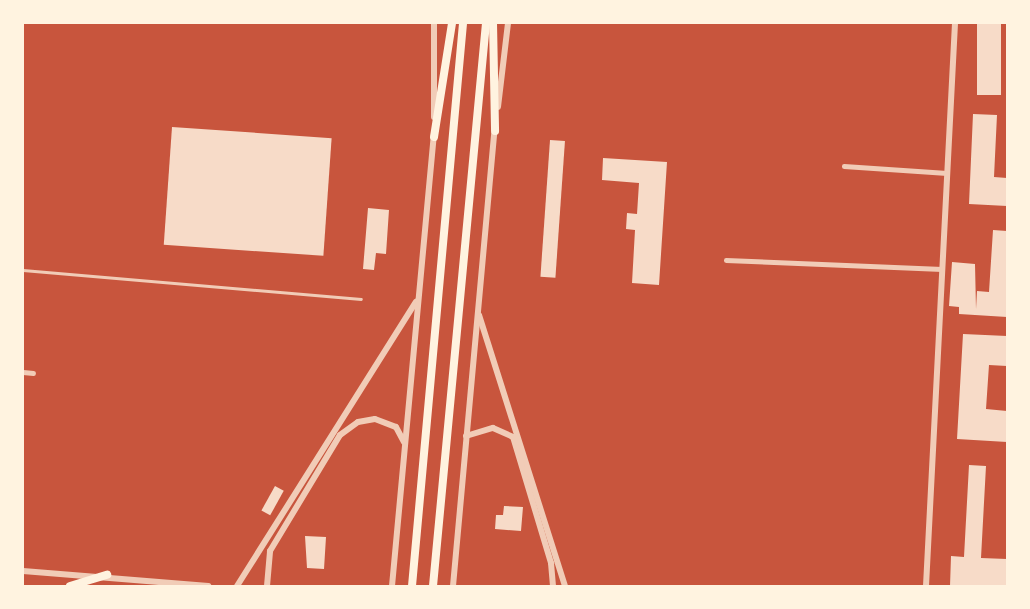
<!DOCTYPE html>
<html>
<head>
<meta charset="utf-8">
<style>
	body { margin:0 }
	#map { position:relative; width:1030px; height:609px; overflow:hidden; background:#c8553d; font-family:"Noto Sans",sans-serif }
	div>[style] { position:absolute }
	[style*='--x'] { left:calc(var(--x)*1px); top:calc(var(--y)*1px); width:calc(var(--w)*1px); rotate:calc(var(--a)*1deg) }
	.building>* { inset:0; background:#f7dbc8; transform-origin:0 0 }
	.service>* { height:2.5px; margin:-1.25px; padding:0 1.25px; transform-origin:1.25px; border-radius:1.25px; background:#f1ccb7 }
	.minor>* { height:4.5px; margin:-2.25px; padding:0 2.25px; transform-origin:2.25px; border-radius:2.25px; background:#f1ccb7 }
	.tertiary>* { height:6px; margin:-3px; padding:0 3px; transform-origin:3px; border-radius:3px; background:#f1ccb7 }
	.trunk>* { height:8px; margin:-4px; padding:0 4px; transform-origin:4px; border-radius:4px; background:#fff3e0 }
	span { translate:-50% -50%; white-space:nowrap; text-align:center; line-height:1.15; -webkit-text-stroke:5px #fff3e0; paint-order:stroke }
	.frame { position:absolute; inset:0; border:24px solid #fff3e0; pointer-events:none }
</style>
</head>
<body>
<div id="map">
	<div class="building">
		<div style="left:977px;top:23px;width:24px;height:72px"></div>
		<div style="clip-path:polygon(973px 114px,997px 115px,994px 177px,1007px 178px,1007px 206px,969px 204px)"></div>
		<div style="left:172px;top:127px;width:160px;height:118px;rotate:4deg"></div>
		<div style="left:550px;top:140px;width:15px;height:137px;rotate:4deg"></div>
		<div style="clip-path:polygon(603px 158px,667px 162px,659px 285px,632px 283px,635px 230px,626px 229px,627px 213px,637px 214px,639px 183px,602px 180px)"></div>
		<div style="clip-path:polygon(368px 208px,389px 210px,386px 254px,376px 253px,374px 270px,363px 269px)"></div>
		<div style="clip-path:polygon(993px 230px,1007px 231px,1007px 317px,959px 314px,959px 307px,949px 306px,952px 262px,975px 264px,976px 309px,977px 291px,989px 292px)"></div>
		<div style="clip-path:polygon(963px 334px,1007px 336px,1007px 366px,989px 365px,986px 409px,1007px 411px,1007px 442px,957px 439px)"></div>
		<div style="clip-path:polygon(969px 465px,986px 466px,981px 558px,1007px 559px,1007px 586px,950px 586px,951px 556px,964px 557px)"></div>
		<div style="left:275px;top:486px;width:10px;height:28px;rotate:29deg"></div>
		<div style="clip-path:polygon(504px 506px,523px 507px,521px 531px,495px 529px,496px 515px,503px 515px)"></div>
		<div style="clip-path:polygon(305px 536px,326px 537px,324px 569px,307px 568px)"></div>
	</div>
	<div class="service">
		<div style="--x:23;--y:270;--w:339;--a:4.9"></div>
	</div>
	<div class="minor">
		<div style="--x:844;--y:166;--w:103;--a:3.9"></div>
		<div style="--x:726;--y:260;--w:216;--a:2.4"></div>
		<div style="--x:23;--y:372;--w:10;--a:6"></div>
	</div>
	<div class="tertiary">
		<div style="--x:434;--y:23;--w:94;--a:90"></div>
		<div style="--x:498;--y:107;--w:85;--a:-83.2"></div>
		<div style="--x:479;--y:315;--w:284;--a:72.4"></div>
		<div style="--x:466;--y:436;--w:28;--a:-17"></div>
		<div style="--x:493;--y:428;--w:22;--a:24"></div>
		<div style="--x:513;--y:437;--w:132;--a:73.2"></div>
		<div style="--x:551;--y:563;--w:23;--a:85"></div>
		<div style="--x:23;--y:571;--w:186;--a:4.6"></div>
		<div style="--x:237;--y:586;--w:336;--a:-57.8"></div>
		<div style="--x:267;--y:586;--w:35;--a:-85"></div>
		<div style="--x:270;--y:551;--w:135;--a:-58.9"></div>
		<div style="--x:340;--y:435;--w:22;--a:-36"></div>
		<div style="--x:358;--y:422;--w:17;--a:-10"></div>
		<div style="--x:375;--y:419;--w:22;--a:21"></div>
		<div style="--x:396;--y:427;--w:17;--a:62"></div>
		<div style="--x:392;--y:586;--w:453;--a:-84.7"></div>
		<div style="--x:453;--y:586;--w:460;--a:-84.8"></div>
		<div style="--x:926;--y:586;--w:564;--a:-87.05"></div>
	</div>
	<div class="trunk">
		<div style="--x:493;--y:23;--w:108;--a:88.9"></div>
		<div style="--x:434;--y:137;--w:115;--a:-81"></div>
		<div style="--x:70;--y:586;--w:39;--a:-17"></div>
		<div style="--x:412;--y:586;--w:565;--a:-84.82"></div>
		<div style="--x:433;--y:586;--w:565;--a:-84.62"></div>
	</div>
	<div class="frame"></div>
</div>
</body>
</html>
